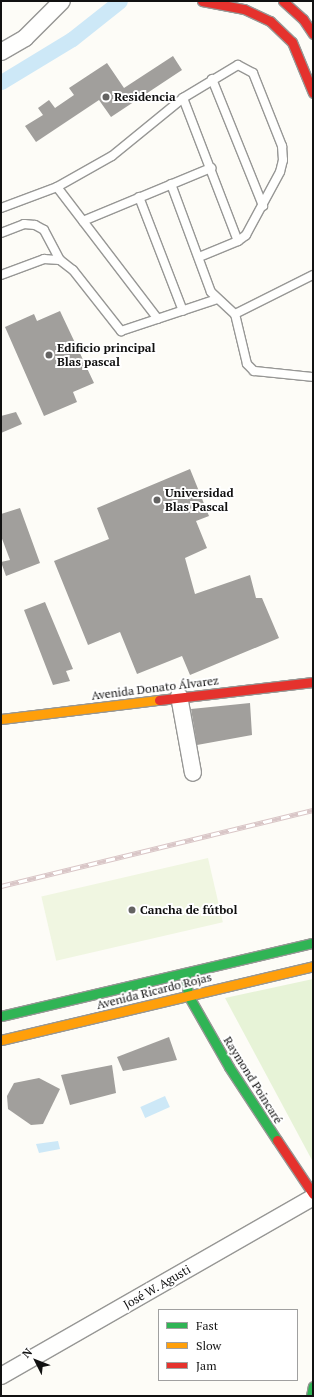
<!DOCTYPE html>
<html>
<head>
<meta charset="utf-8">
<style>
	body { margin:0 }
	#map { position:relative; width:314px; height:1397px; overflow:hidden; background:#fdfcf7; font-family:"PT Serif",serif }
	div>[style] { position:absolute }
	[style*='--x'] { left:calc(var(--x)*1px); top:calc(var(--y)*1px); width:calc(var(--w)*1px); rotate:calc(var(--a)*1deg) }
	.green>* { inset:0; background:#e7f3d7 }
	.pitch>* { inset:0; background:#f0f6e1; transform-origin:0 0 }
	.water>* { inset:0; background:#cde8f7; transform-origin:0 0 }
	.canal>* { height:15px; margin:-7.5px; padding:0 7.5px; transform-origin:7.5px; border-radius:7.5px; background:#cde8f7 }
	.building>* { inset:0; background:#a19f9c }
	.roads { filter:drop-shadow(1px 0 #979795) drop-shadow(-1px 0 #979795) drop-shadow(0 1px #979795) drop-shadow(0 -1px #979795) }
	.lane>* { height:8px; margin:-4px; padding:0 4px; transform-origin:4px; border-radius:4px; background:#fffffe }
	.street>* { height:16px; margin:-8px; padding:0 8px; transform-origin:8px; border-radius:8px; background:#fffffe }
	.fast>* { height:9px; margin:-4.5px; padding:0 4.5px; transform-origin:4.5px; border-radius:4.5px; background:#30b455 }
	.slow>* { height:9px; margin:-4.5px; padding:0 4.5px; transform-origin:4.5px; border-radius:4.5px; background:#ff9f0a }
	.jam>* { height:9px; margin:-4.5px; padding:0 4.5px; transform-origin:4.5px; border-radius:4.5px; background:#e5322d }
	.rail>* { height:4.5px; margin-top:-2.25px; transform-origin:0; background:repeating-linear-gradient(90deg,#fff 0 9px,#d9c6c7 0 18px); box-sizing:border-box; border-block:1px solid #d9c6c7 }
	.dots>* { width:11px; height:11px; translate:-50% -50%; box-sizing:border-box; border:2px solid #fff; border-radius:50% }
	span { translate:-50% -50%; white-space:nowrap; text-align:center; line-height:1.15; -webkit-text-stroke:4px #fff; paint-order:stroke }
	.poi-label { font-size:12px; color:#111; font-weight:700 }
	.left { translate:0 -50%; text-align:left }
	.street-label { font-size:12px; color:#111 }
	.frame { position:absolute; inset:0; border:2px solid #111; pointer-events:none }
	.legend { position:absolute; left:158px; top:1309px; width:140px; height:72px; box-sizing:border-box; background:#fff; border:1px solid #a0a0a0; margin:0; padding:5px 7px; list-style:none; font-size:12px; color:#111 }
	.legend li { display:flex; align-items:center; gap:8px; height:20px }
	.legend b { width:20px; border:1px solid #a0a0a0 }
	.north { position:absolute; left:16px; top:1341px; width:40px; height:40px; -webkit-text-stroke:3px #fff; paint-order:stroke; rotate:312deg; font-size:11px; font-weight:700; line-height:16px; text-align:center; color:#111 }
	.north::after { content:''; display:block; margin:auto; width:14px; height:18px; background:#111; clip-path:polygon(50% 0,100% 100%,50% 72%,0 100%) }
</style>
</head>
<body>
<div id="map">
	<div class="green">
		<div style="clip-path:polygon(313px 979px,313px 1162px,225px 998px)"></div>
	</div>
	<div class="pitch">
		<div style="left:208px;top:858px;width:66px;height:171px;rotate:77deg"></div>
	</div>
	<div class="water">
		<div style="left:165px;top:1096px;width:12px;height:27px;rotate:66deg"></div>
		<div style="clip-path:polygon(58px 1141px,60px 1149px,39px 1153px,36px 1144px)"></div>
	</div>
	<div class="canal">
		<div style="--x:1;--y:82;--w:83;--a:-31.2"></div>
		<div style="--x:72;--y:39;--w:61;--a:-38.4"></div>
	</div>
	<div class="building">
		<div style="clip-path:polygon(173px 56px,182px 70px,111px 117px,99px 100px,36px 142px,25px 126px,43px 115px,38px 108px,49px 100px,55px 108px,74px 95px,69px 88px,107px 63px,124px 88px)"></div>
		<div style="clip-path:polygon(60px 311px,94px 383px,73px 392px,77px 402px,44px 416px,5px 327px,34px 314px,37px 321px)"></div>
		<div style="clip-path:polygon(16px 412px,22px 424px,1px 433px,1px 416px)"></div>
		<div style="clip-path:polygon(190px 469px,209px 516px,196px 521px,207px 548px,185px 558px,195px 594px,250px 575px,256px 598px,262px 598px,279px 638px,190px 675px,182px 656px,137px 674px,120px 632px,88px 645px,54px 561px,109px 539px,97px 508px)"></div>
		<div style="clip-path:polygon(20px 508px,40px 563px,6px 576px,1px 562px,10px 560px,1px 536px,1px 514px)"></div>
		<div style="clip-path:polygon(45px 602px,73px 669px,66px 671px,70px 681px,53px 685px,24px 610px)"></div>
		<div style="clip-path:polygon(250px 703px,252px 735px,197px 745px,191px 709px)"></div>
		<div style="clip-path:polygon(169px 1037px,177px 1060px,123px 1071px,117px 1057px)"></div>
		<div style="clip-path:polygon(112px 1065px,116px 1093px,70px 1105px,61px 1075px)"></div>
		<div style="clip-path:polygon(39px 1078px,60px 1089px,43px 1124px,31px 1125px,8px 1109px,7px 1096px,14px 1083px)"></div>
	</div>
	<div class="roads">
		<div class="lane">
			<div style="--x:212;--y:79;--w:137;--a:68.1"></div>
			<div style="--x:183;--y:98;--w:153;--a:69"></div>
			<div style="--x:171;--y:184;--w:115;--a:69.7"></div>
			<div style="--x:211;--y:292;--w:33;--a:43"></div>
			<div style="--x:235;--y:314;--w:51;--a:76.5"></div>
			<div style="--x:247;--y:364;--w:10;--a:45"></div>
			<div style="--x:254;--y:371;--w:59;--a:5.8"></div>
			<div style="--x:57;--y:187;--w:166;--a:52.6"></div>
			<div style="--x:139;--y:197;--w:122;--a:68.9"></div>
			<div style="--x:1;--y:208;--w:60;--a:-20.6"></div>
			<div style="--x:57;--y:187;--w:63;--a:-29.4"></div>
			<div style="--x:112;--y:156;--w:92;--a:-39.2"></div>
			<div style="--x:183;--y:98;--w:64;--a:-31"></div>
			<div style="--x:238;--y:65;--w:17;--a:28"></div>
			<div style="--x:253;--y:73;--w:79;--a:68.3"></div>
			<div style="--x:282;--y:146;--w:14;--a:86"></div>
			<div style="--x:283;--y:160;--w:12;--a:104"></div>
			<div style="--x:280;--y:172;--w:72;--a:118.4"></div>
			<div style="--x:246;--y:235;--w:10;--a:143"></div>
			<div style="--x:238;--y:241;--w:42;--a:157.7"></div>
			<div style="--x:83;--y:221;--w:139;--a:-22.5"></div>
			<div style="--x:1;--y:233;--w:25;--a:-21"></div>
			<div style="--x:24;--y:224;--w:11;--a:5"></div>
			<div style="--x:35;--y:225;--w:10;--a:29"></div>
			<div style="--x:44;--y:230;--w:34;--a:62"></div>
			<div style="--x:1;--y:275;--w:46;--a:-20.4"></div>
			<div style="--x:44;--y:259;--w:16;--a:4"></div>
			<div style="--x:60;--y:260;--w:16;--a:38"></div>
			<div style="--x:73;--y:270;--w:78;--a:51.8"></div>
			<div style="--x:121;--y:331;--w:101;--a:-18.4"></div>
			<div style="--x:235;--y:314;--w:87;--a:-26.6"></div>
		</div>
		<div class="street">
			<div style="--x:1;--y:52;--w:28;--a:-30"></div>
			<div style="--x:25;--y:38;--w:52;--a:-45"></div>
			<div style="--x:179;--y:696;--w:78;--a:79.7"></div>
			<div style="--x:1;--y:1376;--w:360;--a:-29.8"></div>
		</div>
		<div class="fast">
			<div style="--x:186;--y:977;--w:18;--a:84"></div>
			<div style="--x:188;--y:995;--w:83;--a:60.3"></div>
			<div style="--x:229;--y:1067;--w:87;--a:56.7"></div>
			<div style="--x:1;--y:1016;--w:320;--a:-13.2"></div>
			<div style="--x:311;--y:1396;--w:10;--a:-79"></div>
		</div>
		<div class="slow">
			<div style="--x:1;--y:719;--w:159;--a:-6.9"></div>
			<div style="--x:1;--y:1040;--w:321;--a:-13.3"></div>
		</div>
		<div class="jam">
			<div style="--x:202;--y:1;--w:43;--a:10.8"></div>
			<div style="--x:244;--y:9;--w:29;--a:25"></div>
			<div style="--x:270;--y:21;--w:30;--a:44"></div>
			<div style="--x:292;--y:42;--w:55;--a:67.6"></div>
			<div style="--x:283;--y:1;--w:27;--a:42"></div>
			<div style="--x:303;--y:19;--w:18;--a:56"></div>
			<div style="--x:159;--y:700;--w:155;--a:-6.7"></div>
			<div style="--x:277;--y:1140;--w:65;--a:56.3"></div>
		</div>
	</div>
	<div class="rail">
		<div style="--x:1;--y:886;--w:321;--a:-13.7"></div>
	</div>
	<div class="dots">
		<div style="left:106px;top:97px;background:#646362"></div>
		<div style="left:49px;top:355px;background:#646362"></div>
		<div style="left:157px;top:500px;background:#646362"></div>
		<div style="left:132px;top:910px;background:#646362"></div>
	</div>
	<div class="poi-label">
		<span class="left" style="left:114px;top:97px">Residencia</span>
		<span class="left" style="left:57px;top:355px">Edificio principal<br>Blas pascal</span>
		<span class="left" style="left:165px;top:500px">Universidad<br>Blas Pascal</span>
		<span class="left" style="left:140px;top:910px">Cancha de fútbol</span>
	</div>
	<div class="street-label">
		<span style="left:155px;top:688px;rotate:-7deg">Avenida Donato Álvarez</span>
		<span style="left:154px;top:991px;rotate:-14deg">Avenida Ricardo Rojas</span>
		<span style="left:253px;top:1080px;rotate:58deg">Raymond Poincaré</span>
		<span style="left:157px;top:1287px;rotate:-30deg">José W. Agusti</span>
	</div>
	<div class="frame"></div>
	<ul class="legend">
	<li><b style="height:5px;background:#30b455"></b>Fast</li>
	<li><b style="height:5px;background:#ff9f0a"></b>Slow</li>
	<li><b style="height:5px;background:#e5322d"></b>Jam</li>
	</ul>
	<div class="north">N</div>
</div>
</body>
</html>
